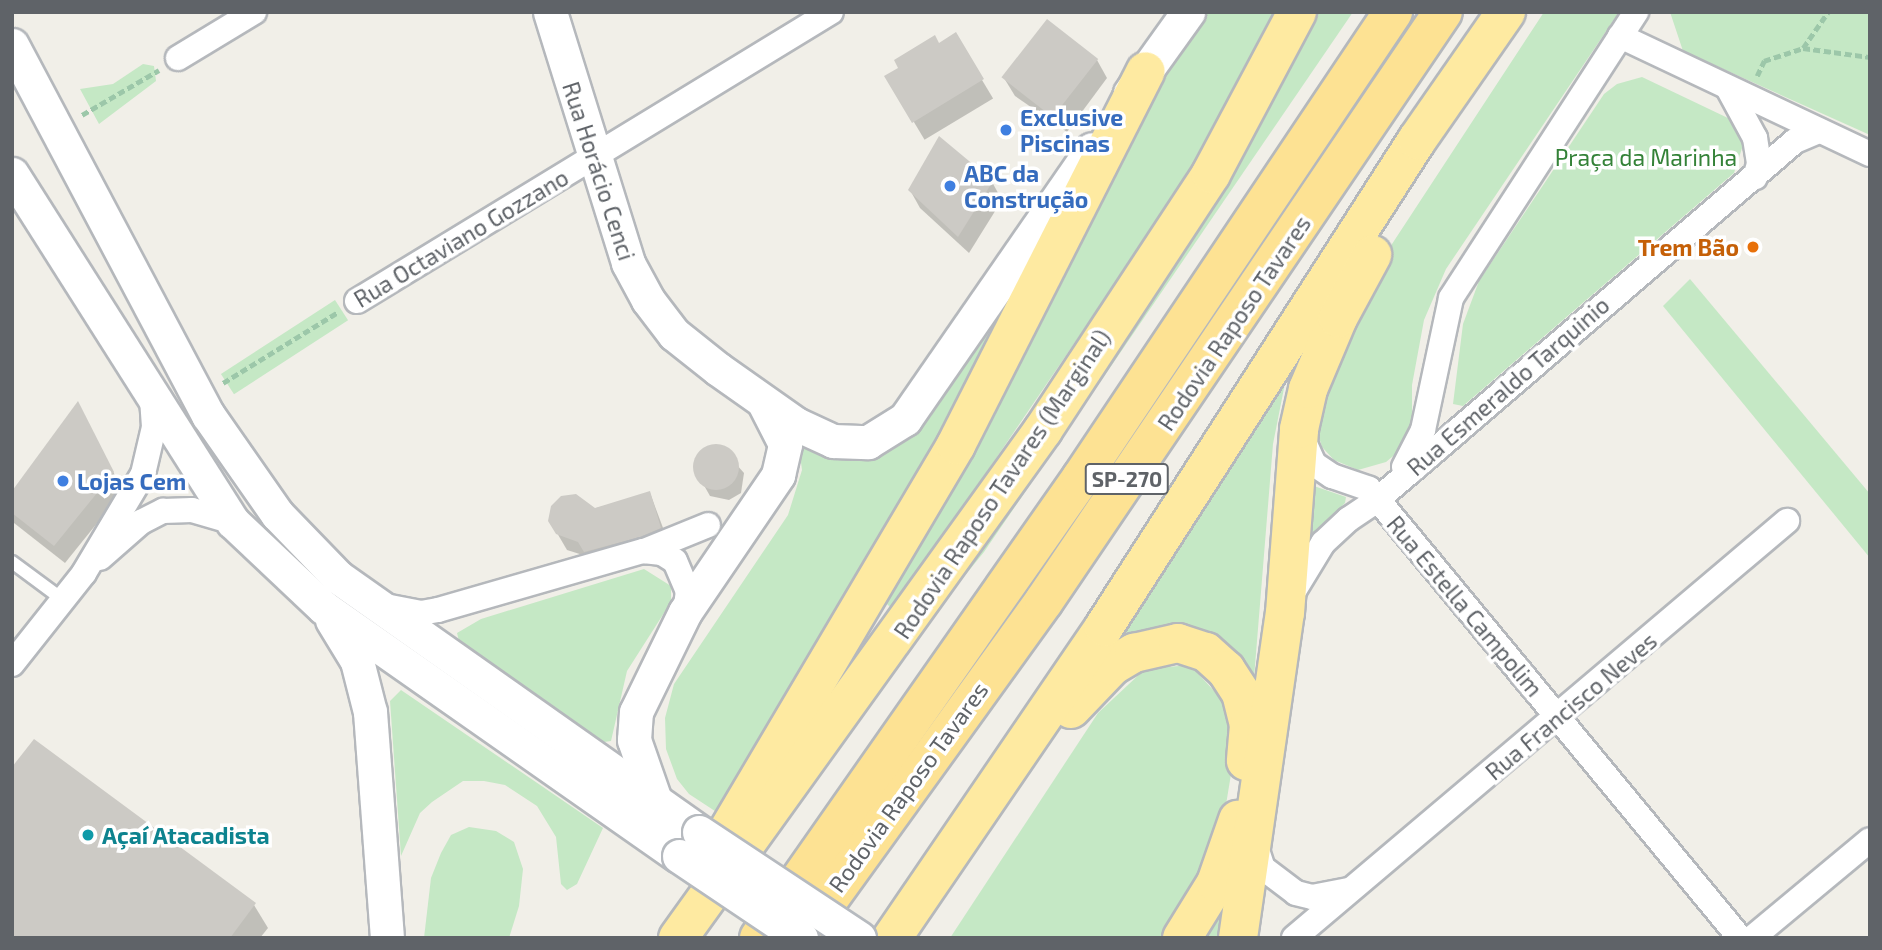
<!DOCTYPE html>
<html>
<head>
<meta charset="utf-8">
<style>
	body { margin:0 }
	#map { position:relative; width:1882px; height:950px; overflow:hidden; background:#f1efe8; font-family:"Exo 2",sans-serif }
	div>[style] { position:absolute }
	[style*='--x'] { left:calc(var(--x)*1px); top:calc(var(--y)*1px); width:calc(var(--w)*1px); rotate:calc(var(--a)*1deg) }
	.green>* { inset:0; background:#c5e8c5; transform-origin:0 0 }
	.shadow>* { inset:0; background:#0003; transform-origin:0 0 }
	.building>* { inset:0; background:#cccac5; transform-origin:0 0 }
	.round { border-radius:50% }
	.path>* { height:4.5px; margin-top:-2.25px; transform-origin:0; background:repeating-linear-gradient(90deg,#9cc7a9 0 7px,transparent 0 10.5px) }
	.roads { filter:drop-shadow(2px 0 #b5b8bc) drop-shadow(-2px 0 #b5b8bc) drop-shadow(0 2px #b5b8bc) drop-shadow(0 -2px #b5b8bc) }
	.service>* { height:12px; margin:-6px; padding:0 6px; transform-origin:6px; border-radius:6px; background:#fff }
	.minor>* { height:24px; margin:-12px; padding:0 12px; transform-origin:12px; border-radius:12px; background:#fff }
	.secondary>* { height:33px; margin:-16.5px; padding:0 16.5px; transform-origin:16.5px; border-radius:16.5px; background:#fff }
	.trunk>* { height:38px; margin:-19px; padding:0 19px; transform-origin:19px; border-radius:19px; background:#feeaa1 }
	.motorway>* { height:38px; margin:-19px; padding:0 19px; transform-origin:19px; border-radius:19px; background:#fde293 }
	.bridges { filter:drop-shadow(2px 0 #b6babf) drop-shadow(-2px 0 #b6babf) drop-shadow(0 2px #b6babf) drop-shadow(0 -2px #b6babf) }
	.secondary-bridge>* { height:33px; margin:-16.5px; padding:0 16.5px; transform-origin:16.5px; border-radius:16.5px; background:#fff }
	.dots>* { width:19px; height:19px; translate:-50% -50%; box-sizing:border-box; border:4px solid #fff; border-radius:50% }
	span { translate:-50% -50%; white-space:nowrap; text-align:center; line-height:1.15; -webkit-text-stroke:7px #fff; paint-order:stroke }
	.shield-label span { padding:2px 5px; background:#fff; border:2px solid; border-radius:5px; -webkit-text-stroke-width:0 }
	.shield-label { font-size:21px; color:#5f6368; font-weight:700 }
	.shop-label { font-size:23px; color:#366cbe; font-weight:700 }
	.left { translate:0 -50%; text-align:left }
	.park-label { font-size:23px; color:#348238 }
	.street-label { font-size:23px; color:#5f6368 }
	.food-label { font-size:23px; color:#c56008; font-weight:700 }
	.right { translate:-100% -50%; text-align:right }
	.culture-label { font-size:23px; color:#0d838f; font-weight:700 }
	.frame { position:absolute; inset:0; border:14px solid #5f6368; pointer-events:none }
</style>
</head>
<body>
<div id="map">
	<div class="green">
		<div style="clip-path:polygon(1201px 12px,1278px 12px,1190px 173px,899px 601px,890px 607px,884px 601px,1180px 43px)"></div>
		<div style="clip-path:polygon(1316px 12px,1353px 12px,984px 552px,901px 654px)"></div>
		<div style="clip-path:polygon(1544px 12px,1619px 12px,1446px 269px,1424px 320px,1412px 385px,1412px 427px,1404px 447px,1386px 462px,1358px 470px,1334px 460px,1322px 447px,1317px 431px,1350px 320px,1392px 244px)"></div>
		<div style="clip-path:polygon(1670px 12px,1870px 12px,1870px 135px,1683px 51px)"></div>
		<div style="clip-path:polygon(143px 64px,154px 66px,156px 81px,99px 124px,80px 89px,113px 84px)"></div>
		<div style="clip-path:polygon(1642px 77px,1730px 119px,1743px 145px,1734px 173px,1463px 406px,1453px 404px,1463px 324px,1479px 281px,1604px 94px,1617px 84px)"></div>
		<div style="clip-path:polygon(1690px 279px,1870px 494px,1870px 558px,1663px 306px)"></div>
		<div style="left:335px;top:300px;width:24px;height:136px;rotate:57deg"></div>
		<div style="clip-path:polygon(1008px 309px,1012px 312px,721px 815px,689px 794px,677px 779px,666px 749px,665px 718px,674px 684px,788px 515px,802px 470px,799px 447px,846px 459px,878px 454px,906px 436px)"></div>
		<div style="clip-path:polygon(1289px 363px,1273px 444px,1254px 678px,1240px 659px,1131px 634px,1124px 632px,1123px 625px)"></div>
		<div style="clip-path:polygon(1311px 485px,1346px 497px,1345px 503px,1308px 540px)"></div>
		<div style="clip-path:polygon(644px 569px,671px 586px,671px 602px,627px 671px,611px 741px,604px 742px,459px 641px,457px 633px,481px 619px)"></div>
		<div style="clip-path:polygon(1190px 665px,1230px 708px,1236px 744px,1219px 847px,1162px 938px,950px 938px,1098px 713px,1145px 669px)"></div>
		<div style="clip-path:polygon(401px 690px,603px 828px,577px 884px,567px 890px,561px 884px,556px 837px,537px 806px,505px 785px,484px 781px,463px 781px,432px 802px,420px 813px,401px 856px,390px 701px)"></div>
		<div style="clip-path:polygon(469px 827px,496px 831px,514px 842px,523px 869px,519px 906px,509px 938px,424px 938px,431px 878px,441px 853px,451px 835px)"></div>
		<div style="clip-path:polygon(1218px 904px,1224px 924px,1222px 938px,1198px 938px)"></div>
	</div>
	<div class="shadow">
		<div style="left:955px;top:35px;width:74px;height:80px;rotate:59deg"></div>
		<div style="clip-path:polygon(1097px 60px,1107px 78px,1067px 132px,1015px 96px,1004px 78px)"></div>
		<div style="clip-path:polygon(992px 182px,1002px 200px,969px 253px,920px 208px,910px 190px)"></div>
		<div style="clip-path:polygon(87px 421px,123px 491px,65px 563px,14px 523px,12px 494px)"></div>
		<div style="clip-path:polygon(721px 447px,744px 473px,741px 493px,729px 500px,710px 496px,696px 471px,698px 457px,707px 448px)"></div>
		<div style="clip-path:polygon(650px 493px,669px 544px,589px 557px,567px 550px,550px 521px)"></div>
		<div style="clip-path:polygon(254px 905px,268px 928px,260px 938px,12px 938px)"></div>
	</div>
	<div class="building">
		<div style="left:1047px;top:19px;width:65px;height:74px;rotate:38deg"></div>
		<div style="clip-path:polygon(956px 32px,984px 79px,912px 123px,884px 76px,898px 68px,894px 60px,935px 35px,939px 43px)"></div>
		<div style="clip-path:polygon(939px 136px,993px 181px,958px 237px,908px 190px)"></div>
		<div style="clip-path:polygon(78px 401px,114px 472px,54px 546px,12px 513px,12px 491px)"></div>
		<div class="round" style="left:693px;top:444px;width:46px;height:46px"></div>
		<div style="clip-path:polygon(650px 491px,661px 528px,640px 537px,584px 552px,578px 542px,556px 534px,548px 521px,551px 506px,561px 496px,576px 494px,595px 508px)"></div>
		<div style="clip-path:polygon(34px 739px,256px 903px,230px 938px,12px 938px,12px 767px)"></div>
	</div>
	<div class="path">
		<div style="--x:1803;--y:48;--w:44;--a:-55.2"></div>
		<div style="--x:1757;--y:76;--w:17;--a:-65"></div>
		<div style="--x:1764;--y:61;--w:41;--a:-18.4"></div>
		<div style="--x:1803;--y:48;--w:68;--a:7.7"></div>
		<div style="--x:82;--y:115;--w:89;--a:-30.3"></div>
		<div style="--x:223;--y:383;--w:135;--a:-31.7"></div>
	</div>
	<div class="roads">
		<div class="service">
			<div style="--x:12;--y:562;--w:62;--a:36.5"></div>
		</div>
		<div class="minor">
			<div style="--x:1620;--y:36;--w:276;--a:25.3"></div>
			<div style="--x:178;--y:58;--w:89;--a:-31.2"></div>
			<div style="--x:1728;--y:88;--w:57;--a:61.6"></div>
			<div style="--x:1755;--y:138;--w:26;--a:81"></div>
			<div style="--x:1759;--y:164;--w:14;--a:107"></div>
			<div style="--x:357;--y:301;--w:555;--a:-31.37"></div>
			<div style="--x:1301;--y:435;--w:32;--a:66"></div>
			<div style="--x:1314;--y:464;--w:22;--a:34"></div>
			<div style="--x:1332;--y:476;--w:39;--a:19"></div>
			<div style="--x:1369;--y:489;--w:582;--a:50.43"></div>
			<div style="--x:1404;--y:467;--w:42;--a:-62.8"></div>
			<div style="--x:1423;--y:430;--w:135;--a:-78"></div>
			<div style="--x:1451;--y:298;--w:341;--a:-57.1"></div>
			<div style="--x:644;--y:551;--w:69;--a:-22.1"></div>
			<div style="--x:100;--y:558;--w:55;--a:-41.3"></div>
			<div style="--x:141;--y:522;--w:25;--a:-27"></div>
			<div style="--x:163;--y:511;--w:29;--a:-2"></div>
			<div style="--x:192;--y:510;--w:43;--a:16.3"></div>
			<div style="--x:1292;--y:594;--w:60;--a:-58.7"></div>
			<div style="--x:1323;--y:543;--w:35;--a:-43"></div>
			<div style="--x:1349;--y:519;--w:34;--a:-34"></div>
			<div style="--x:1377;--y:500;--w:551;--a:-40.66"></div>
			<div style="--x:1795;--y:141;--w:26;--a:-23"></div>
			<div style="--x:385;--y:606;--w:37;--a:11"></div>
			<div style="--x:421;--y:613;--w:17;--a:-10"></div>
			<div style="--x:438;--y:610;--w:213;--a:-16.1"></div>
			<div style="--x:643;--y:551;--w:19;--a:6"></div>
			<div style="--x:662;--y:553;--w:15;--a:32"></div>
			<div style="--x:675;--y:561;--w:33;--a:67"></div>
			<div style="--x:688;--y:591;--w:21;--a:98"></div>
			<div style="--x:12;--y:664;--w:116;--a:-51.6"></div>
			<div style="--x:84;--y:573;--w:115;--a:-59.2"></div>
			<div style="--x:143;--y:474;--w:48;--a:-76.8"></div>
			<div style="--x:154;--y:427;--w:31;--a:-94"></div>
			<div style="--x:1255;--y:844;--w:25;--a:72"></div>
			<div style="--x:1263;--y:868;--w:41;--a:37.1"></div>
			<div style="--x:1296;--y:893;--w:16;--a:14"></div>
			<div style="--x:1312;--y:897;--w:37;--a:-11"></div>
			<div style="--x:1294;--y:938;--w:646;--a:-40.23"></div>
			<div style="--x:1752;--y:938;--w:153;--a:-39.7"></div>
		</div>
		<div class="secondary">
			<div style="--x:550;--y:12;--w:263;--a:72.7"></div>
			<div style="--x:628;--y:263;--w:42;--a:61.6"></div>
			<div style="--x:648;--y:300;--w:43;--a:52.6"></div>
			<div style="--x:674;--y:334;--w:56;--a:38.5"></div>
			<div style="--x:718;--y:369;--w:95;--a:35.2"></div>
			<div style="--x:796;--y:424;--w:41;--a:24.7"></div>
			<div style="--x:833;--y:441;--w:35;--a:2"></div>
			<div style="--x:868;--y:442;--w:44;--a:-31.9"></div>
			<div style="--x:905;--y:419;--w:328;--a:-55.3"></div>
			<div style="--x:12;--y:45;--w:419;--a:62.1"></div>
			<div style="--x:208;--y:415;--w:121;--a:55.1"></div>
			<div style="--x:277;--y:514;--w:88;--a:45.9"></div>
			<div style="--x:338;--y:577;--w:442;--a:35.2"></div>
			<div style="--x:1130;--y:93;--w:100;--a:-54.4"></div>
			<div style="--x:12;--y:174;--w:412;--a:57.6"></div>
			<div style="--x:233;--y:522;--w:124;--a:43.4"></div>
			<div style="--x:323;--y:607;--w:434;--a:35"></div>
			<div style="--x:332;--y:620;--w:48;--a:58.6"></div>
			<div style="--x:357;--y:661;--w:53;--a:75.7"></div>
			<div style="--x:370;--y:712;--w:227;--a:85.7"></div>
			<div style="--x:656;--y:803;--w:67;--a:-109.2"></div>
			<div style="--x:634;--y:740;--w:28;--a:-86"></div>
			<div style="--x:636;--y:712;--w:111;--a:-63.9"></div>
			<div style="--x:685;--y:612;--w:166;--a:-55.8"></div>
			<div style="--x:778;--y:475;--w:32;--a:-77"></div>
			<div style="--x:785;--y:444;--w:44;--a:-117.1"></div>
		</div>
		<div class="trunk">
			<div style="--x:1071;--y:709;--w:59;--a:-46.4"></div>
			<div style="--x:1112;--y:666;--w:26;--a:-31"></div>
			<div style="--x:1134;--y:653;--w:45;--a:-12.8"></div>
			<div style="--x:1178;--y:643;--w:29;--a:18"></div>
			<div style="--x:1206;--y:652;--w:27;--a:42"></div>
			<div style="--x:1226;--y:670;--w:27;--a:57"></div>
			<div style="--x:1241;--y:693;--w:33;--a:76"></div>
			<div style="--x:1249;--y:725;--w:36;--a:95"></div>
			<div style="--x:729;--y:829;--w:446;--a:-59.4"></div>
			<div style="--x:956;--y:445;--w:419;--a:-63.1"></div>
			<div style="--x:678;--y:938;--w:626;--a:-54.3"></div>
			<div style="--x:1043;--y:430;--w:306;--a:-56.7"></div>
			<div style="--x:1211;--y:174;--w:183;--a:-62"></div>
			<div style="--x:892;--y:938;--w:376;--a:-55.7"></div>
			<div style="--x:1104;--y:627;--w:579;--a:-57.27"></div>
			<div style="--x:1417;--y:140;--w:156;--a:-55.2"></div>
			<div style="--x:1182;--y:938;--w:65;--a:-58.3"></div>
			<div style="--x:1216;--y:883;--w:67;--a:-70.8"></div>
			<div style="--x:1238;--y:938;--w:328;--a:-81.8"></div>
			<div style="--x:1285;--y:613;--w:185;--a:-85.6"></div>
			<div style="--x:1299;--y:429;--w:41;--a:-77.3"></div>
			<div style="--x:1308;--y:389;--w:77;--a:-67.1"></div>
			<div style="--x:1338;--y:318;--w:72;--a:-61.6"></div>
		</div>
		<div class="motorway">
			<div style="--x:759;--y:938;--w:562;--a:-55.01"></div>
			<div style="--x:1081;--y:478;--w:561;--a:-56.2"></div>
			<div style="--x:801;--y:938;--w:415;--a:-54.2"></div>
			<div style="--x:1044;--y:601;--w:711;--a:-55.89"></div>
		</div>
	</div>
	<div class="bridges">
		<div class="secondary-bridge">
			<div style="--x:699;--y:832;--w:192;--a:33.5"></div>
			<div style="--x:679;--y:856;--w:147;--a:33.9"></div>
		</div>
	</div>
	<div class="dots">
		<div style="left:1006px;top:130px;background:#3f7fe0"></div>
		<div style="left:950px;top:186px;background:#3f7fe0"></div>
		<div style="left:1753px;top:247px;background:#e8710a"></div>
		<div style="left:63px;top:481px;background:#3f7fe0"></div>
		<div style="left:88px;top:835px;background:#0f9aa8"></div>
	</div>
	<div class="shield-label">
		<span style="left:1127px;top:479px">SP-270</span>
	</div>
	<div class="shop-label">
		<span class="left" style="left:1020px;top:130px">Exclusive<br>Piscinas</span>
		<span class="left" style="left:964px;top:186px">ABC da<br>Construção</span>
		<span class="left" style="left:77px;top:481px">Lojas Cem</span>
	</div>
	<div class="park-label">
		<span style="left:1646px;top:157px">Praça da Marinha</span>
	</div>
	<div class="street-label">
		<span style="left:599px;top:171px;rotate:72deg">Rua Horácio Cenci</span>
		<span style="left:461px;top:238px;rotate:-31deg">Rua Octaviano Gozzano</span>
		<span style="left:1234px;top:323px;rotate:-56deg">Rodovia Raposo Tavares</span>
		<span style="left:1508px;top:386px;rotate:-41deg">Rua Esmeraldo Tarquinio</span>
		<span style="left:1002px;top:484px;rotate:-56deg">Rodovia Raposo Tavares (Marginal)</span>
		<span style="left:1465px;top:606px;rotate:50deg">Rua Estella Campolim</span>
		<span style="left:1571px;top:706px;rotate:-40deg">Rua Francisco Neves</span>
		<span style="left:908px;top:787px;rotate:-54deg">Rodovia Raposo Tavares</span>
	</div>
	<div class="food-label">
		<span class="right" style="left:1739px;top:247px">Trem Bão</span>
	</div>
	<div class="culture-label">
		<span class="left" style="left:102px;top:835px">Açaí Atacadista</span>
	</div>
	<div class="frame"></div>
</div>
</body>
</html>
